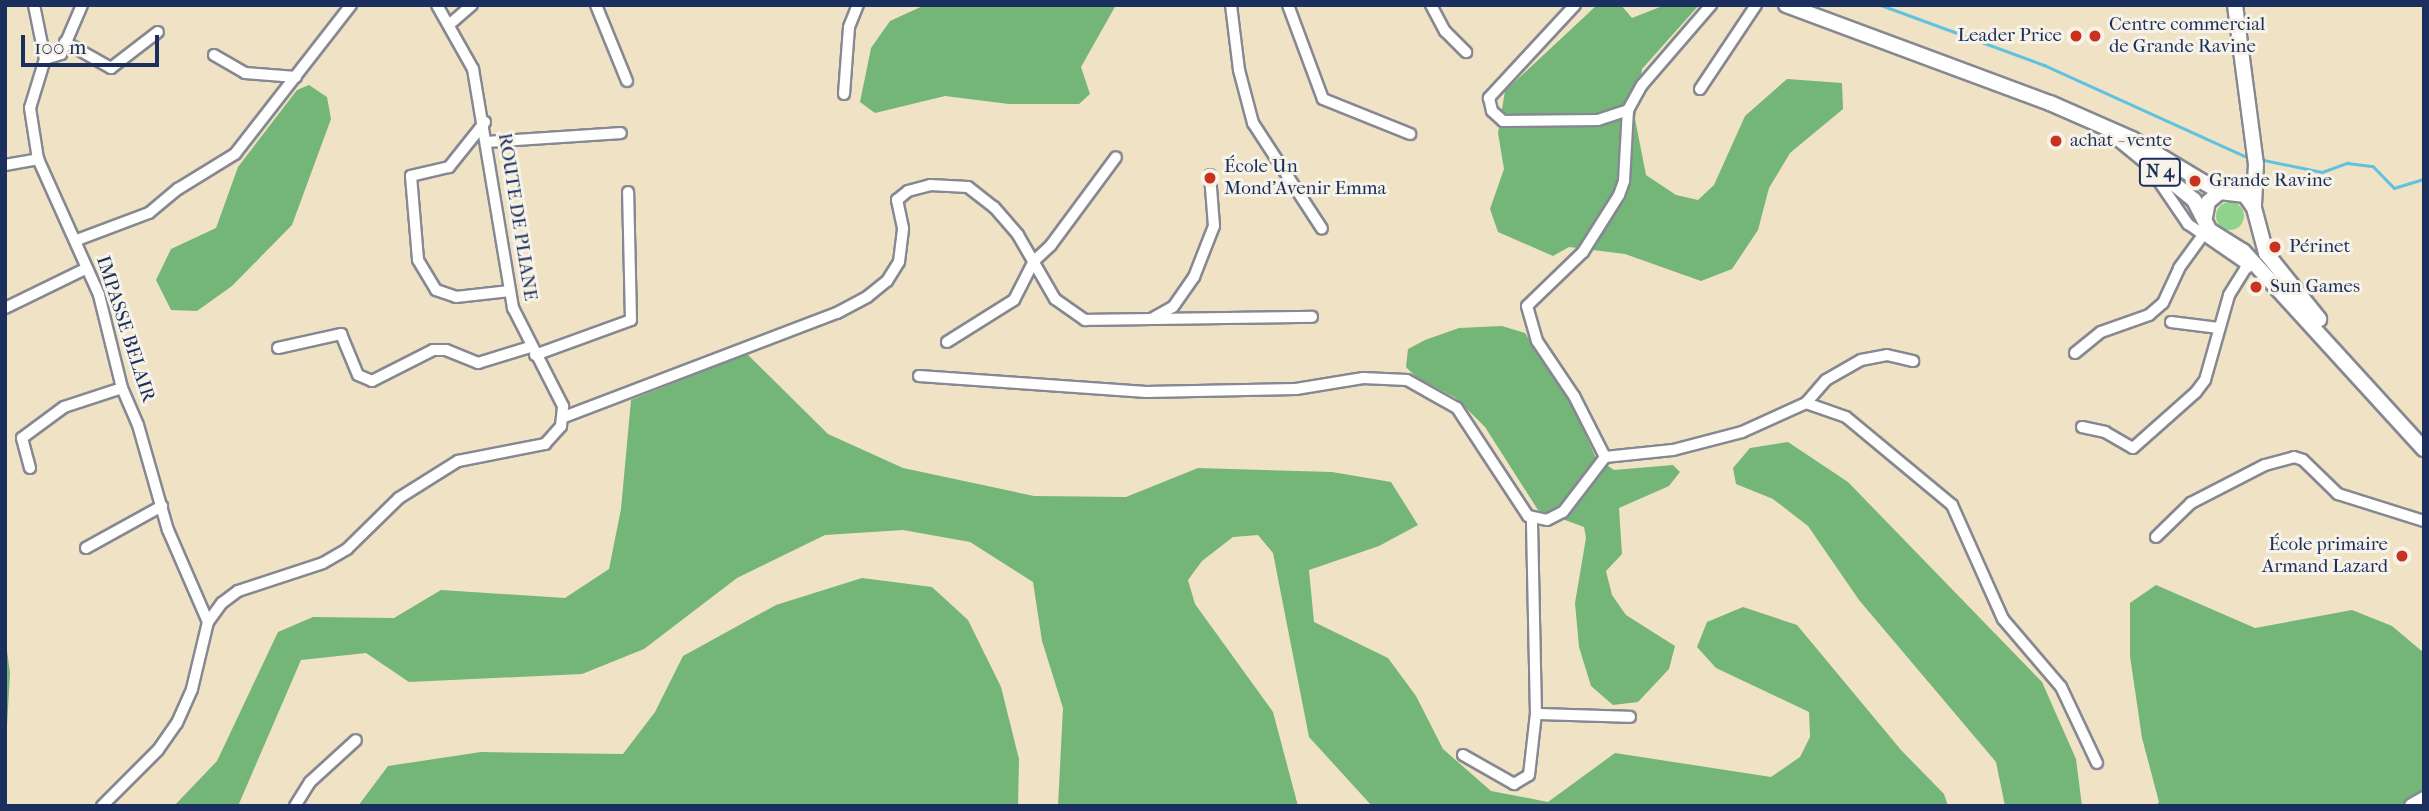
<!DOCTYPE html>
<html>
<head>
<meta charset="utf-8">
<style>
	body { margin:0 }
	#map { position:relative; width:2429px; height:811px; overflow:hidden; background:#f0e2c5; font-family:"IM FELL French Canon",serif }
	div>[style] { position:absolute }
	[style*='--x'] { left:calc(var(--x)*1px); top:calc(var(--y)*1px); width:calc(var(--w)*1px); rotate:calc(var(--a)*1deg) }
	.green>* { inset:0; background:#90d38c }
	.round { border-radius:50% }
	.forest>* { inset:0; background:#74b578 }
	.stream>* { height:2.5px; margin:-1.25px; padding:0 1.25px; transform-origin:1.25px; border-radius:1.25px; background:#60c2de }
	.roads { filter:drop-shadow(2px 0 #868892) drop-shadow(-2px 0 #868892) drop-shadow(0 2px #868892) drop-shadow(0 -2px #868892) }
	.minor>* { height:10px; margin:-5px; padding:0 5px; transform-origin:5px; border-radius:5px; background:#fff }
	.major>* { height:14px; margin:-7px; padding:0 7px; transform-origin:7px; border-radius:7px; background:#fff }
	.dots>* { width:19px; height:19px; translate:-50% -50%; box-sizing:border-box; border:4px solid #f7f3e8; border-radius:50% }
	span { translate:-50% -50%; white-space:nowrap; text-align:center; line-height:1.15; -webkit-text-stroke:6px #f7f3e8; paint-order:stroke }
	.shield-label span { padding:2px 5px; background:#f7f3e8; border:2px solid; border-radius:5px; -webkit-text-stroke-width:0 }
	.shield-label { font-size:18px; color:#1b2f5e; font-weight:700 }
	.poi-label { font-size:19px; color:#1b2f5e }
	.left { translate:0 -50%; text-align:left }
	.right { translate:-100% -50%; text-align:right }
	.street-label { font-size:19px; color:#1b2f5e }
	.frame { position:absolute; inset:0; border:7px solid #1b2f5e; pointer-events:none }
	.scale { position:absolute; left:21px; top:35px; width:138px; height:32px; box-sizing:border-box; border:4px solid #1b2f5e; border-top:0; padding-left:9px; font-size:21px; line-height:24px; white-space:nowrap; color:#1b2f5e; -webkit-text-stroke:5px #f7f3e8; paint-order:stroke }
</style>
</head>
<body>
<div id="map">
	<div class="green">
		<div class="round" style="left:2216px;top:202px;width:28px;height:28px"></div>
	</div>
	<div class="forest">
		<div style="clip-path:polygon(925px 5px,1116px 5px,1081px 67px,1090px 94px,1079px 104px,1009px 104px,945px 96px,875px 113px,860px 102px,871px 48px,890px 21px)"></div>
		<div style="clip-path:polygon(1597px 5px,1621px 5px,1632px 18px,1665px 5px,1699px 5px,1642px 69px,1635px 119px,1646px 175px,1676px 195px,1698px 200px,1714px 185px,1745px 116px,1787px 79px,1842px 83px,1843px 109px,1790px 153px,1769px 188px,1758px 230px,1732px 269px,1701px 281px,1625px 254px,1569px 247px,1553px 256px,1498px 232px,1490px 209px,1504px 169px,1498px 133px,1505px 91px)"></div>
		<div style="clip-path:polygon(309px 85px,327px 97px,331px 119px,292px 225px,232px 286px,197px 311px,171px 310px,156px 280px,171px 249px,216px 228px,238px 167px,297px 90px)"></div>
		<div style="clip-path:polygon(1502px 326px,1525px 333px,1568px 396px,1596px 458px,1614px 470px,1673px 465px,1680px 472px,1669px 486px,1619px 508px,1622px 554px,1606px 571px,1612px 595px,1626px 615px,1675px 646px,1669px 669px,1638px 702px,1613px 705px,1591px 686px,1579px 647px,1575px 603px,1586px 538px,1584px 527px,1538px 510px,1485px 427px,1456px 398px,1416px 377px,1406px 367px,1408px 349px,1425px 340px,1459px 328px)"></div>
		<div style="clip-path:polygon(747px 354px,828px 434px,903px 468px,1034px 496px,1126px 497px,1198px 468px,1332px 472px,1391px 482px,1418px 525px,1379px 546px,1309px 570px,1314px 622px,1388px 658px,1416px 696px,1443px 749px,1491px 791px,1548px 802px,1615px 753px,1771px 777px,1800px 757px,1810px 737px,1809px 712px,1716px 668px,1697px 647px,1707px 622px,1743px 607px,1797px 625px,1901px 750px,1944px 794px,1948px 806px,1372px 806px,1309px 737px,1273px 553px,1258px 535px,1233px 537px,1202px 561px,1188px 580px,1195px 604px,1273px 712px,1298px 806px,1058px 806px,1063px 708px,1042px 641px,1033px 582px,970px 542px,903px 530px,825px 535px,737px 578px,644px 649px,582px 674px,409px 682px,366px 653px,301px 660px,238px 806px,174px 806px,217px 761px,278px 632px,313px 617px,394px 618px,441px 590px,565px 598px,609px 569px,621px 509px,631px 400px)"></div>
		<div style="clip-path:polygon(1788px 442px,1848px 482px,2042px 682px,2076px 759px,2082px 806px,2005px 806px,1996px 762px,1859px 600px,1808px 526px,1773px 499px,1736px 484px,1733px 468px,1750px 448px)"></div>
		<div style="clip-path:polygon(862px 578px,932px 587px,968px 620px,1001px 687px,1019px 759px,1018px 806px,358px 806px,388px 766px,481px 752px,623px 754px,655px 712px,683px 656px,776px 605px)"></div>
		<div style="clip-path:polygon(2156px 585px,2255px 628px,2352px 610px,2392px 626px,2424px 653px,2424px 806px,2156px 806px,2159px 802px,2142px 738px,2130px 656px,2130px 603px)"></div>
		<div style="clip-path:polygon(5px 636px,10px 673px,5px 761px)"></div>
	</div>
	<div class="stream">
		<div style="--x:1881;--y:5;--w:174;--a:20.2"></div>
		<div style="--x:2044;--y:65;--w:225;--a:24.4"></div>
		<div style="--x:2259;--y:159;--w:64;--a:11.7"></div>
		<div style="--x:2322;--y:172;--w:27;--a:-20"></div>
		<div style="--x:2347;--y:163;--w:26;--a:7"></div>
		<div style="--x:2373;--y:166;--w:30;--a:46"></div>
		<div style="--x:2394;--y:188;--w:31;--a:-17"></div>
	</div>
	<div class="roads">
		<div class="minor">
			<div style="--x:34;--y:5;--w:55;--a:78.5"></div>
			<div style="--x:45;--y:59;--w:51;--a:107"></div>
			<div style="--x:30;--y:108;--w:52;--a:81.1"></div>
			<div style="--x:38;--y:159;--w:149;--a:65.8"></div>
			<div style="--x:99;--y:295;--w:96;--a:76.1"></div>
			<div style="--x:122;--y:388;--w:40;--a:66.6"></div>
			<div style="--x:138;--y:425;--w:109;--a:74.1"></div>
			<div style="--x:168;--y:530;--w:100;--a:66.5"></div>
			<div style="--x:596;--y:5;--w:82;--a:67.8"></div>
			<div style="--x:1231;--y:5;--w:65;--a:83"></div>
			<div style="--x:1239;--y:70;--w:55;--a:75.2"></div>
			<div style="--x:1253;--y:123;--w:126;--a:56.9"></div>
			<div style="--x:1288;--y:5;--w:100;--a:69.6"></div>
			<div style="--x:1323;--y:99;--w:94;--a:21.9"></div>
			<div style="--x:1431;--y:5;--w:30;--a:62"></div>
			<div style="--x:1445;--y:31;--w:30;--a:45"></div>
			<div style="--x:1575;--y:5;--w:127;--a:132.8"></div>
			<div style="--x:1489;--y:98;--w:13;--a:77"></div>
			<div style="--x:1492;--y:111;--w:15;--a:42"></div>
			<div style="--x:1503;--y:121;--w:95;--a:-0.6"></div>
			<div style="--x:1598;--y:120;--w:32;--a:-18"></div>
			<div style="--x:1628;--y:110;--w:29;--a:-61"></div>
			<div style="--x:1642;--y:85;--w:106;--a:-49.2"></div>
			<div style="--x:450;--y:24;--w:29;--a:-41"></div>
			<div style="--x:65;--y:42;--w:53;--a:29.5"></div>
			<div style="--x:111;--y:68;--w:59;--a:-37.5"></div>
			<div style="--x:214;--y:55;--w:36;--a:30"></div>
			<div style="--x:245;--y:73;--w:51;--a:4.5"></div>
			<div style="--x:45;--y:59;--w:17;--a:-17"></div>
			<div style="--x:61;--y:54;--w:53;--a:-66.8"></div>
			<div style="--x:1700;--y:89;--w:101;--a:-56.3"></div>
			<div style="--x:844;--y:94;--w:67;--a:-85.7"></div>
			<div style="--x:849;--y:27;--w:24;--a:-68"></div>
			<div style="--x:485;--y:122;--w:58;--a:128.7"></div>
			<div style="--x:449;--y:167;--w:39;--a:167"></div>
			<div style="--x:411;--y:176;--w:84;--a:85.2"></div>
			<div style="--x:418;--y:260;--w:35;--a:59"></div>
			<div style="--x:436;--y:290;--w:21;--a:19"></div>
			<div style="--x:456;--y:297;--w:54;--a:-6.3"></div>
			<div style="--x:487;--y:142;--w:134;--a:-3.8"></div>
			<div style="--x:2147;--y:164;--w:73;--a:55.7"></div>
			<div style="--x:2188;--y:224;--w:74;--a:34.5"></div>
			<div style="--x:5;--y:165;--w:34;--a:-10"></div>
			<div style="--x:77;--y:240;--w:77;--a:-20.6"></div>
			<div style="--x:149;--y:213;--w:38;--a:-40"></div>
			<div style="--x:178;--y:189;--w:67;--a:-31.6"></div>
			<div style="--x:235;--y:154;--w:189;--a:-52.1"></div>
			<div style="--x:5;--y:308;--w:91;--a:-26"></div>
			<div style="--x:1151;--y:319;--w:25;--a:-29"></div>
			<div style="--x:1173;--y:307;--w:37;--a:-55"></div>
			<div style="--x:1194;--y:277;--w:55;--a:-68.6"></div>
			<div style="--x:1214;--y:226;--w:51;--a:-94.5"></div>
			<div style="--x:2171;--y:322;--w:48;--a:7.1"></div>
			<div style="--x:947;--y:342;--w:79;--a:-32.1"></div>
			<div style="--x:1014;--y:300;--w:44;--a:-62.9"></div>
			<div style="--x:1034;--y:261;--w:23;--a:-43"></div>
			<div style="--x:1051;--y:245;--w:109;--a:-53.5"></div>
			<div style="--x:278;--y:348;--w:65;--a:-12.5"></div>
			<div style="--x:341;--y:334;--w:44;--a:67.5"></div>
			<div style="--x:358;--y:375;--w:15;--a:23"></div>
			<div style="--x:372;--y:381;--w:68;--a:-26.9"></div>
			<div style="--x:433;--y:350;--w:13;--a:0"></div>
			<div style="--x:446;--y:350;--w:35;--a:22"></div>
			<div style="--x:478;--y:363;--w:54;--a:-17.1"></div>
			<div style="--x:2075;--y:353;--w:33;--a:-39"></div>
			<div style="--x:2101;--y:332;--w:51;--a:-19.5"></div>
			<div style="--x:2149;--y:315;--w:18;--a:-41"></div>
			<div style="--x:2163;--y:303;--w:38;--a:-65"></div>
			<div style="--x:2179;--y:268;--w:37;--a:-54"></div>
			<div style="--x:535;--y:355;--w:102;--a:-20"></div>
			<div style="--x:631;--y:320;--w:128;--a:-91.3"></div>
			<div style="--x:919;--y:376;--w:228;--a:4"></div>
			<div style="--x:1146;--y:392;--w:150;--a:-1.1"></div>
			<div style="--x:1296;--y:389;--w:68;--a:-9.3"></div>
			<div style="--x:1363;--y:378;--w:44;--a:2.6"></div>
			<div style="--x:1407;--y:380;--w:57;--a:29.2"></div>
			<div style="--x:1457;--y:408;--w:129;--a:56.7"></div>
			<div style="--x:1528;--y:516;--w:19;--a:12"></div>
			<div style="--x:1547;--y:520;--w:18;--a:-27"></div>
			<div style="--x:1563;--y:512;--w:69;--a:-52.6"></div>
			<div style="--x:1605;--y:457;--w:68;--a:-5.9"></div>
			<div style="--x:1673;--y:450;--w:71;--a:-14.6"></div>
			<div style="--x:1742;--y:432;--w:70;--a:-24.4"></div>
			<div style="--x:1806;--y:403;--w:42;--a:19.3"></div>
			<div style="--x:1846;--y:417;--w:138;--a:39.7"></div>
			<div style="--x:1952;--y:505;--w:125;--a:65.9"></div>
			<div style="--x:2003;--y:619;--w:89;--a:49.5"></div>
			<div style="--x:2061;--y:687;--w:84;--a:64.7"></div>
			<div style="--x:1806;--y:403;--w:30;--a:-49"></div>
			<div style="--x:1826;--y:380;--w:40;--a:-29.7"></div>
			<div style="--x:1861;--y:360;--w:26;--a:-11"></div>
			<div style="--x:1887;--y:355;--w:27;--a:13"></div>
			<div style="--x:564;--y:417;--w:292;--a:-20.9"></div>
			<div style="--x:837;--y:313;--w:34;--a:-28"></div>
			<div style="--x:867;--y:297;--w:26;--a:-39"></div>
			<div style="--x:887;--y:281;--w:22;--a:-58"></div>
			<div style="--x:899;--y:262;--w:34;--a:-83"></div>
			<div style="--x:903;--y:228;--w:29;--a:-102"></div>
			<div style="--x:897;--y:200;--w:14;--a:-39"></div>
			<div style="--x:908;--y:191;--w:23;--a:-15"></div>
			<div style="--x:930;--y:185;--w:38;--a:3"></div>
			<div style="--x:968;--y:187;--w:33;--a:38"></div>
			<div style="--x:994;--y:207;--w:37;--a:49"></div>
			<div style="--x:1018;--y:235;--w:74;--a:60"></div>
			<div style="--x:1055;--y:299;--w:37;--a:35"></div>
			<div style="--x:1085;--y:320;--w:227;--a:-0.8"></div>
			<div style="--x:2082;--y:427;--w:24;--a:12"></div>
			<div style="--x:2105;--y:432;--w:32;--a:30"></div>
			<div style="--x:2133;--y:448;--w:84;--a:-41.6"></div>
			<div style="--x:2196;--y:392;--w:15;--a:-53"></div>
			<div style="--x:2205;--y:380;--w:88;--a:-74.2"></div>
			<div style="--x:2229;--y:295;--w:31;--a:-58"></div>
			<div style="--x:2245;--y:269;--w:12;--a:-31"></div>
			<div style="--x:1605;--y:457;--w:68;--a:-116.9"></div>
			<div style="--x:1574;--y:396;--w:66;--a:-123.9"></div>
			<div style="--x:1537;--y:341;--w:36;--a:-106"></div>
			<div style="--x:1527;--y:306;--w:78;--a:-44"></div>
			<div style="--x:1583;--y:252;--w:67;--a:-57.7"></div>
			<div style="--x:1619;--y:195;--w:15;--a:-70"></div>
			<div style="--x:1624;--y:181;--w:71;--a:-86.8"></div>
			<div style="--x:30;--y:468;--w:31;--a:-105"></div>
			<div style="--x:22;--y:438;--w:52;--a:-36.4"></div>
			<div style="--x:64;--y:407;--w:61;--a:-18.1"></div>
			<div style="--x:2156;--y:537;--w:49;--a:-44.2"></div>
			<div style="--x:2191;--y:503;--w:83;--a:-27.2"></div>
			<div style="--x:2265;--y:465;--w:30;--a:-15"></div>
			<div style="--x:2294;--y:457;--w:9;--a:18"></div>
			<div style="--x:2303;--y:460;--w:49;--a:44.2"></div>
			<div style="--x:2338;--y:494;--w:90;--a:17.4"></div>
			<div style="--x:86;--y:548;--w:87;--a:-28.9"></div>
			<div style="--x:1536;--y:714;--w:94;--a:1.8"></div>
			<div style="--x:1463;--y:755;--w:59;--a:29.6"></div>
			<div style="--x:1514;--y:784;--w:17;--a:-31"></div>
			<div style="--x:1529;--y:775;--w:61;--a:-83.5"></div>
			<div style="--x:1536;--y:714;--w:195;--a:-91.2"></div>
			<div style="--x:102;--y:806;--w:79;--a:-45"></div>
			<div style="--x:158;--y:750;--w:33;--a:-55"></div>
			<div style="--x:177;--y:723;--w:37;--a:-66"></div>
			<div style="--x:192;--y:689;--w:69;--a:-76.6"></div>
			<div style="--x:208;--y:622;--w:24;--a:-54"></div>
			<div style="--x:222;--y:603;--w:20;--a:-37"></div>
			<div style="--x:238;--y:591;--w:89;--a:-18.2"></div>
			<div style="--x:323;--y:563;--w:28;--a:-30"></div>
			<div style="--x:347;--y:549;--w:73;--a:-44.4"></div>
			<div style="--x:399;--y:498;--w:70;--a:-32.1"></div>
			<div style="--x:458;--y:461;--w:89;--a:-11.1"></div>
			<div style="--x:545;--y:444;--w:24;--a:-48"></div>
			<div style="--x:561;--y:426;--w:20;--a:-84"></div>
			<div style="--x:563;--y:406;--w:110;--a:-117"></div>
			<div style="--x:513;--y:308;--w:242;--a:-99.5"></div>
			<div style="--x:473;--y:69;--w:73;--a:-119.4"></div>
			<div style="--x:295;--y:806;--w:28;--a:-58"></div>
			<div style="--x:310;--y:782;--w:62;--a:-42.4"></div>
		</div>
		<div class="major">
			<div style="--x:1786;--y:5;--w:282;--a:20.4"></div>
			<div style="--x:2050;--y:103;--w:90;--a:23.7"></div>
			<div style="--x:2132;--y:139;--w:103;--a:31.1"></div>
			<div style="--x:2235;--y:5;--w:160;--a:82.5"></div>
			<div style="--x:2256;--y:164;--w:41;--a:92.8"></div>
			<div style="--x:2112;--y:133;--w:106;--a:39.3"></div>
			<div style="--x:2194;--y:200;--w:34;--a:63"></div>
			<div style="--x:2209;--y:230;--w:40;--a:32"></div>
			<div style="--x:2243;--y:251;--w:268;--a:47.6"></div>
			<div style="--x:2205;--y:217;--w:15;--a:-79"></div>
			<div style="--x:2208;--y:202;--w:16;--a:-40"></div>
			<div style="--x:2220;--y:192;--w:25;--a:7"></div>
			<div style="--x:2245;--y:195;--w:16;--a:55"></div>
			<div style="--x:2254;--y:208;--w:47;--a:75.1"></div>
			<div style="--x:2266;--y:253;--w:85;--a:51.2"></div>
			<div style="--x:2412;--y:806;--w:14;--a:-30"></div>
		</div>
	</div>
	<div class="dots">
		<div style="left:2076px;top:36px;background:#c8321e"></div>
		<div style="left:2095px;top:36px;background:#c8321e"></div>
		<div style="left:2056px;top:141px;background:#c8321e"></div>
		<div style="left:1210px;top:178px;background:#c8321e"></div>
		<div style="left:2195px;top:181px;background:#c8321e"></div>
		<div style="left:2275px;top:247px;background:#c8321e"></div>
		<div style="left:2256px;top:287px;background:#c8321e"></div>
		<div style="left:2402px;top:556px;background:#c8321e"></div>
	</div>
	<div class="shield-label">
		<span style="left:2160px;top:172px">N 4</span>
	</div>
	<div class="poi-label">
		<span class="left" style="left:2109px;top:36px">Centre commercial<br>de Grande Ravine</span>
		<span class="right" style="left:2062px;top:36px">Leader Price</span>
		<span class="left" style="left:2070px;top:141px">achat - vente</span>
		<span class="left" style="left:1224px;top:178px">École Un<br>Mond'Avenir Emma</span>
		<span class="left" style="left:2209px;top:181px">Grande Ravine</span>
		<span class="left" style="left:2289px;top:247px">Périnet</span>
		<span class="left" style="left:2270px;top:287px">Sun Games</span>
		<span class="right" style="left:2388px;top:556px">École primaire<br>Armand Lazard</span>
	</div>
	<div class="street-label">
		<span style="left:517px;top:217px;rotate:81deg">ROUTE DE PLIANE</span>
		<span style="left:125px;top:329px;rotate:72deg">IMPASSE BELAIR</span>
	</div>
	<div class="frame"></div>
	<div class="scale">100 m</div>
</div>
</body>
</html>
